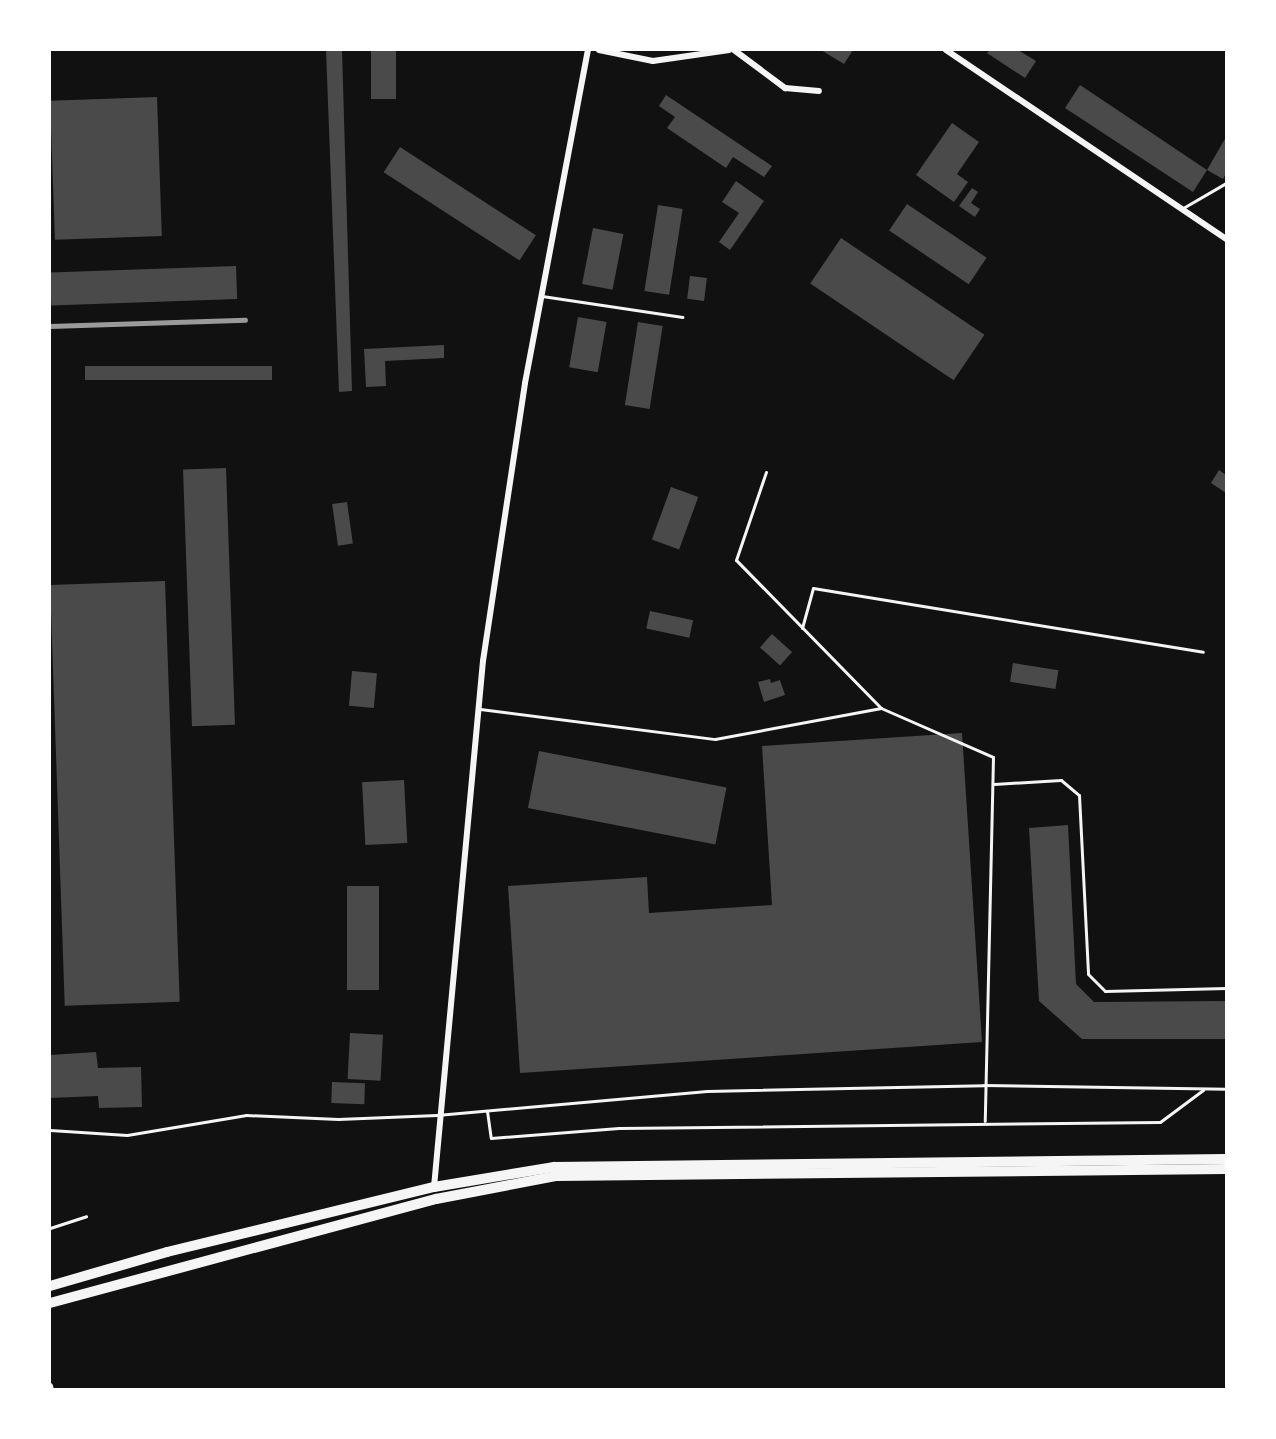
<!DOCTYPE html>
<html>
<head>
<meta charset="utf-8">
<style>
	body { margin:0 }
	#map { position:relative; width:1276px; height:1439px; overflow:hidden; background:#111; font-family:"Exo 2",sans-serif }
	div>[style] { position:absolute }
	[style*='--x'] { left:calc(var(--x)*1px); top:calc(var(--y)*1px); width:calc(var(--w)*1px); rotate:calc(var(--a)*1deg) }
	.building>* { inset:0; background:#4a4a4a; transform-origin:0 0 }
	.service>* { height:3px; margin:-1.5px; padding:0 1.5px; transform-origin:1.5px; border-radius:1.5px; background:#f5f5f5 }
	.minor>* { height:6px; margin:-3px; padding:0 3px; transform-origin:3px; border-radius:3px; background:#f5f5f5 }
	.primary>* { height:10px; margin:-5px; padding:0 5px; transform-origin:5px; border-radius:5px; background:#f5f5f5 }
	.rail>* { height:4.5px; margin:-2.25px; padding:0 2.25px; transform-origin:2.25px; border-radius:2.25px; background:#9a9a9a }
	span { translate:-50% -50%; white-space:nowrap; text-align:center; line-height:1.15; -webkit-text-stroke:6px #fff; paint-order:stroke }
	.frame { position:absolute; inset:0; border:51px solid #fff; pointer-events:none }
</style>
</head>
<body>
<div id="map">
	<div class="building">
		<div style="clip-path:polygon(326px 50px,342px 50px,352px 391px,339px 392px)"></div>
		<div style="left:371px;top:50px;width:25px;height:49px"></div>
		<div style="clip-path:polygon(821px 50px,853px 50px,844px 64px)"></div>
		<div style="clip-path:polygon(990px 50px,1018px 50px,1036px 61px,1025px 78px,987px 53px)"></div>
		<div style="clip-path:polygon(1080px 85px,1207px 170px,1226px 137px,1226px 173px,1223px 179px,1207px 170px,1193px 192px,1065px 108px)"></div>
		<div style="clip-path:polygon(666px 95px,772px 166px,764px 177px,733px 157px,726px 168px,667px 128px,675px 117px,659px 106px)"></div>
		<div style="left:157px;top:97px;width:139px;height:107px;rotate:88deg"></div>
		<div style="clip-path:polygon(952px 123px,979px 142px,957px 174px,968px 182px,954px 202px,916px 175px)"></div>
		<div style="left:400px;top:147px;width:162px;height:30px;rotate:33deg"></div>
		<div style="clip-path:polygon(736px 181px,764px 201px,730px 250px,719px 242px,739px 213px,722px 202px)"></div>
		<div style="clip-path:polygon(972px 188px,978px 192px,971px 203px,980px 209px,975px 217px,959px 206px)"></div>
		<div style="left:907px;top:204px;width:96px;height:32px;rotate:34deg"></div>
		<div style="left:658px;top:205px;width:25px;height:87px;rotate:9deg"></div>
		<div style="left:593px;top:228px;width:31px;height:57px;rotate:11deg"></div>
		<div style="left:841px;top:238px;width:173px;height:55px;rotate:34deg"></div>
		<div style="left:236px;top:266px;width:33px;height:186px;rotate:88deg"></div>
		<div style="left:690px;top:276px;width:17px;height:23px;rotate:7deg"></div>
		<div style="left:578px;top:317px;width:29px;height:51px;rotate:10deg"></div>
		<div style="left:638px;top:322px;width:25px;height:84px;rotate:9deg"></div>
		<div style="clip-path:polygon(444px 345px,444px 358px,385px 361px,386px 386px,366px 387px,364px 349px)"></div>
		<div style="left:272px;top:366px;width:14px;height:187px;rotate:90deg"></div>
		<div style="left:226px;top:468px;width:257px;height:43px;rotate:88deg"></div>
		<div style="clip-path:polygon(1219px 470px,1226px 475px,1226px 493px,1211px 483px)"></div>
		<div style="left:671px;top:487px;width:29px;height:56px;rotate:20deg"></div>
		<div style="left:347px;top:502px;width:42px;height:15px;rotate:82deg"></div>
		<div style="left:165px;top:581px;width:421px;height:115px;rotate:88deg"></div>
		<div style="left:650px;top:611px;width:44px;height:18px;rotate:12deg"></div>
		<div style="left:772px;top:634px;width:27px;height:18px;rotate:42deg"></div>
		<div style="left:1013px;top:663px;width:46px;height:19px;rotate:9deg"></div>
		<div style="left:352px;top:671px;width:25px;height:35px;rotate:5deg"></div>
		<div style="clip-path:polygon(770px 679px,771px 683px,780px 680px,785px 695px,764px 702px,758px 682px)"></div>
		<div style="clip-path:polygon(962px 733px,982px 1042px,520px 1073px,508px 886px,647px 877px,649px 913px,772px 905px,762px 746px)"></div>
		<div style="left:539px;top:751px;width:191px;height:58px;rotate:11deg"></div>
		<div style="left:404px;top:780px;width:63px;height:42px;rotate:87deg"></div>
		<div style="clip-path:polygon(1068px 825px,1076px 984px,1094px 1002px,1226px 1001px,1226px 1039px,1082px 1039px,1039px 1001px,1029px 828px)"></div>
		<div style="left:347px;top:886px;width:32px;height:104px"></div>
		<div style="left:350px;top:1033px;width:33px;height:46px;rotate:3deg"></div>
		<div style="clip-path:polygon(96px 1052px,98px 1068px,141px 1067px,142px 1107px,99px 1108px,98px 1096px,50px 1098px,50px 1055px)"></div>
		<div style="left:332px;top:1082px;width:33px;height:21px;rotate:2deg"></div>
	</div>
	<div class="service">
		<div style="--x:1183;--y:208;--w:50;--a:-30.2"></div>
		<div style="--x:542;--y:296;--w:142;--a:8.5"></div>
		<div style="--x:802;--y:628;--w:41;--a:-74.6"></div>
		<div style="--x:813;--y:588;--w:395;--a:9.3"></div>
		<div style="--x:881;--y:708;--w:122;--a:23.6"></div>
		<div style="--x:993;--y:757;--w:364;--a:91.3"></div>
		<div style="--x:480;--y:709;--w:237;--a:7.3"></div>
		<div style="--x:715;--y:739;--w:169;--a:-10.6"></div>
		<div style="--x:881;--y:708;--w:207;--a:-134.4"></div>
		<div style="--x:736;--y:560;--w:93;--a:-71.2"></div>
		<div style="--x:994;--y:784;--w:67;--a:-3.4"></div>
		<div style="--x:1061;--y:780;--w:23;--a:40"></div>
		<div style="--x:1079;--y:795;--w:179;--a:87.1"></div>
		<div style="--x:1088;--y:974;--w:24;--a:45"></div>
		<div style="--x:1105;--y:991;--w:121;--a:-1.4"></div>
		<div style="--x:487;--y:1111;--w:27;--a:82"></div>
		<div style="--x:491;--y:1138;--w:128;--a:-4.5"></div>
		<div style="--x:619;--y:1128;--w:541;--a:-0.64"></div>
		<div style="--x:1160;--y:1122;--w:54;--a:-36.7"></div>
		<div style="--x:50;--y:1130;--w:77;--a:3.7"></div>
		<div style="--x:127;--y:1135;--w:121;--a:-9.5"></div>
		<div style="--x:246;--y:1115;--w:92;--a:2.5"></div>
		<div style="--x:338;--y:1119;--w:99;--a:-2.3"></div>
		<div style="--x:437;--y:1115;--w:271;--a:-5.1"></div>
		<div style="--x:707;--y:1091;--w:277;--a:-1.2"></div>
		<div style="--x:984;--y:1085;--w:242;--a:0.9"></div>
		<div style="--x:50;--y:1228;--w:38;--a:-18"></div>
	</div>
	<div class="minor">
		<div style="--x:599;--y:50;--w:55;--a:11.5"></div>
		<div style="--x:653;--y:61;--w:77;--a:-8.2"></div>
		<div style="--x:734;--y:50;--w:64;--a:36.7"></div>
		<div style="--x:785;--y:88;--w:34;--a:5"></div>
		<div style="--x:946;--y:50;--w:338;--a:34"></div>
		<div style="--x:434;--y:1187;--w:528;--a:-84.68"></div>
		<div style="--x:483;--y:661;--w:281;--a:-81.4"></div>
		<div style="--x:525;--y:383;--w:339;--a:-79.3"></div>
		<div style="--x:50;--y:1386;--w:4;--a:76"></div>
	</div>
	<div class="primary">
		<div style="--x:50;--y:1286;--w:122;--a:-16.2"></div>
		<div style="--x:167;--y:1252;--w:275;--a:-13.7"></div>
		<div style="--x:434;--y:1187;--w:122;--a:-9.5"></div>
		<div style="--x:554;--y:1167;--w:672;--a:-0.68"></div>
		<div style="--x:50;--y:1303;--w:400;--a:-15.1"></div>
		<div style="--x:436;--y:1199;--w:123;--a:-10.8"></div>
		<div style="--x:557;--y:1176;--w:669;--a:-0.6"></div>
	</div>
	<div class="rail">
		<div style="--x:50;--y:326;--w:195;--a:-1.8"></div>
	</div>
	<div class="frame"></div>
</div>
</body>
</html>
